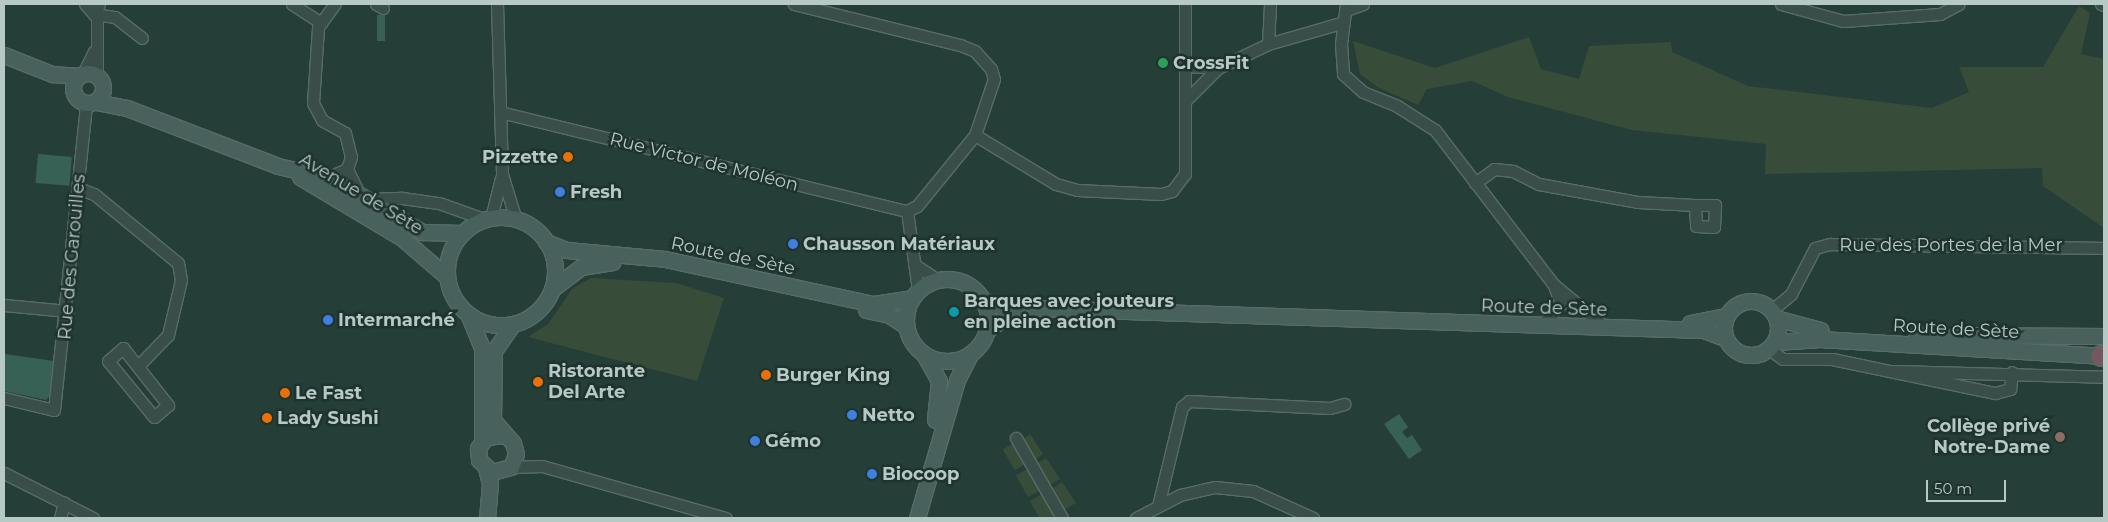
<!DOCTYPE html>
<html>
<head>
<meta charset="utf-8">
<style>
	body { margin:0 }
	#map { position:relative; width:2108px; height:522px; overflow:hidden; background:#263e38; font-family:Montserrat,sans-serif }
	div>[style] { position:absolute }
	[style*='--x'] { left:calc(var(--x)*1px); top:calc(var(--y)*1px); width:calc(var(--w)*1px); rotate:calc(var(--a)*1deg) }
	.green>* { inset:0; background:#374d39; transform-origin:0 0 }
	.water>* { inset:0; background:#386156; transform-origin:0 0 }
	.roads { filter:drop-shadow(1px 0 #586c67) drop-shadow(-1px 0 #586c67) drop-shadow(0 1px #586c67) drop-shadow(0 -1px #586c67) }
	.street>* { height:11px; margin:-5.5px; padding:0 5.5px; transform-origin:5.5px; border-radius:5.5px; background:#3a4e49 }
	.secondary>* { height:15px; margin:-7.5px; padding:0 7.5px; transform-origin:7.5px; border-radius:7.5px; background:#49615c }
	.secondary>.ring { margin:-7.5px; padding:0; box-sizing:content-box; background:none; border:15px solid #49615c; border-radius:50% }
	.highway>* { height:20px; margin:-10px; padding:0 10px; transform-origin:10px; border-radius:10px; background:#74585e }
	.dots>* { width:14px; height:14px; translate:-50% -50%; box-sizing:border-box; border:2px solid #1f332e; border-radius:50% }
	span { translate:-50% -50%; white-space:nowrap; text-align:center; line-height:1.15; -webkit-text-stroke:5px #1f332e; paint-order:stroke }
	.poi-label { font-size:18px; color:#b7c9c5; font-weight:700 }
	.left { translate:0 -50%; text-align:left }
	.right { translate:-100% -50%; text-align:right }
	.street-label { font-size:18px; color:#b7c9c5 }
	.frame { position:absolute; inset:0; border:5px solid #b7c9c5; pointer-events:none }
	.scale { position:absolute; left:1926px; top:480px; width:80px; height:22px; box-sizing:border-box; border:2px solid #b7c9c5; border-top:0; padding-left:6px; font-size:15px; line-height:18px; white-space:nowrap; color:#b7c9c5; -webkit-text-stroke:4px #1f332e; paint-order:stroke }
</style>
</head>
<body>
<div id="map">
	<div class="green">
		<div style="clip-path:polygon(2079px 6px,2090px 13px,2081px 54px,2104px 59px,2104px 228px,2043px 186px,2042px 168px,1765px 174px,1766px 144px,1632px 130px,1508px 97px,1472px 81px,1427px 89px,1418px 105px,1379px 88px,1360px 74px,1353px 41px,1435px 68px,1529px 37px,1541px 69px,1579px 79px,1589px 46px,1671px 42px,1672px 52px,1748px 86px,1932px 108px,1969px 92px,1959px 67px,2043px 67px)"></div>
		<div style="clip-path:polygon(591px 278px,676px 283px,724px 298px,697px 381px,528px 337px,548px 324px,572px 289px)"></div>
		<div style="clip-path:polygon(1030px 434px,1043px 454px,1034px 461px,1022px 440px)"></div>
		<div style="left:1014px;top:443px;width:24px;height:13px;rotate:60deg"></div>
		<div style="clip-path:polygon(1046px 458px,1060px 479px,1048px 486px,1036px 464px)"></div>
		<div style="left:1029px;top:468px;width:25px;height:15px;rotate:61deg"></div>
		<div style="clip-path:polygon(1062px 482px,1076px 503px,1062px 511px,1050px 490px)"></div>
		<div style="clip-path:polygon(1043px 493px,1055px 515px,1049px 518px,1039px 518px,1030px 501px)"></div>
	</div>
	<div class="water">
		<div style="left:377px;top:15px;width:8px;height:26px"></div>
		<div style="left:38px;top:154px;width:34px;height:29px;rotate:5deg"></div>
		<div style="clip-path:polygon(5px 354px,54px 361px,52px 393px,46px 400px,4px 391px)"></div>
		<div style="clip-path:polygon(1399px 414px,1408px 427px,1402px 432px,1407px 438px,1412px 435px,1422px 450px,1409px 459px,1384px 424px)"></div>
	</div>
	<div class="roads">
		<div class="street">
			<div style="--x:85;--y:4;--w:18;--a:49"></div>
			<div style="--x:97;--y:18;--w:58;--a:90"></div>
			<div style="--x:99;--y:4;--w:11;--a:112"></div>
			<div style="--x:95;--y:14;--w:20;--a:9"></div>
			<div style="--x:115;--y:17;--w:34;--a:38"></div>
			<div style="--x:292;--y:4;--w:35;--a:33"></div>
			<div style="--x:376;--y:4;--w:8;--a:30"></div>
			<div style="--x:497;--y:4;--w:170;--a:88.3"></div>
			<div style="--x:502;--y:174;--w:48;--a:73.1"></div>
			<div style="--x:1346;--y:4;--w:40;--a:97.1"></div>
			<div style="--x:1341;--y:44;--w:30;--a:86"></div>
			<div style="--x:1343;--y:74;--w:27;--a:42"></div>
			<div style="--x:1363;--y:92;--w:37;--a:22"></div>
			<div style="--x:1397;--y:106;--w:45;--a:32.3"></div>
			<div style="--x:1435;--y:130;--w:194;--a:52.5"></div>
			<div style="--x:1553;--y:284;--w:60;--a:39.6"></div>
			<div style="--x:1781;--y:4;--w:64;--a:15.3"></div>
			<div style="--x:1843;--y:21;--w:97;--a:-4.1"></div>
			<div style="--x:1940;--y:14;--w:21;--a:-28"></div>
			<div style="--x:2101;--y:4;--w:3;--a:18"></div>
			<div style="--x:1346;--y:10;--w:18;--a:-19"></div>
			<div style="--x:1268;--y:44;--w:40;--a:-87.1"></div>
			<div style="--x:1185;--y:66;--w:33;--a:3"></div>
			<div style="--x:83;--y:74;--w:25;--a:-64"></div>
			<div style="--x:1185;--y:101;--w:47;--a:-45"></div>
			<div style="--x:1218;--y:68;--w:55;--a:-25.6"></div>
			<div style="--x:1268;--y:44;--w:79;--a:-16.1"></div>
			<div style="--x:500;--y:112;--w:419;--a:13.7"></div>
			<div style="--x:907;--y:211;--w:11;--a:-27"></div>
			<div style="--x:917;--y:206;--w:92;--a:-50.8"></div>
			<div style="--x:975;--y:135;--w:59;--a:-71.3"></div>
			<div style="--x:994;--y:79;--w:10;--a:-107"></div>
			<div style="--x:991;--y:69;--w:24;--a:-132"></div>
			<div style="--x:975;--y:51;--w:16;--a:-158"></div>
			<div style="--x:960;--y:45;--w:171;--a:-166.1"></div>
			<div style="--x:975;--y:135;--w:95;--a:31.2"></div>
			<div style="--x:1056;--y:184;--w:22;--a:16"></div>
			<div style="--x:1077;--y:190;--w:84;--a:2.7"></div>
			<div style="--x:1161;--y:194;--w:11;--a:-15"></div>
			<div style="--x:1172;--y:191;--w:21;--a:-53"></div>
			<div style="--x:1185;--y:174;--w:170;--a:-90"></div>
			<div style="--x:347;--y:169;--w:25;--a:64"></div>
			<div style="--x:329;--y:177;--w:20;--a:-24"></div>
			<div style="--x:347;--y:169;--w:13;--a:-72"></div>
			<div style="--x:351;--y:157;--w:25;--a:-104"></div>
			<div style="--x:345;--y:133;--w:26;--a:-151"></div>
			<div style="--x:322;--y:120;--w:19;--a:-118"></div>
			<div style="--x:313;--y:103;--w:76;--a:-86.2"></div>
			<div style="--x:318;--y:27;--w:29;--a:-54"></div>
			<div style="--x:1475;--y:183;--w:24;--a:-36"></div>
			<div style="--x:1494;--y:169;--w:19;--a:6"></div>
			<div style="--x:1513;--y:171;--w:29;--a:27"></div>
			<div style="--x:1539;--y:184;--w:101;--a:10.3"></div>
			<div style="--x:1638;--y:202;--w:57;--a:3"></div>
			<div style="--x:1695;--y:205;--w:21;--a:87"></div>
			<div style="--x:1696;--y:226;--w:18;--a:3"></div>
			<div style="--x:1714;--y:227;--w:22;--a:-87"></div>
			<div style="--x:1715;--y:205;--w:20;--a:180"></div>
			<div style="--x:78;--y:188;--w:17;--a:21"></div>
			<div style="--x:94;--y:194;--w:109;--a:39.4"></div>
			<div style="--x:178;--y:263;--w:17;--a:80"></div>
			<div style="--x:181;--y:280;--w:57;--a:103.3"></div>
			<div style="--x:168;--y:335;--w:43;--a:134.1"></div>
			<div style="--x:369;--y:199;--w:33;--a:-2"></div>
			<div style="--x:402;--y:198;--w:37;--a:8"></div>
			<div style="--x:439;--y:203;--w:48;--a:19.6"></div>
			<div style="--x:907;--y:211;--w:80;--a:82.1"></div>
			<div style="--x:491;--y:218;--w:41;--a:-76"></div>
			<div style="--x:914;--y:264;--w:29;--a:34"></div>
			<div style="--x:4;--y:305;--w:64;--a:5.4"></div>
			<div style="--x:1772;--y:310;--w:25;--a:-40"></div>
			<div style="--x:1791;--y:294;--w:52;--a:-62.4"></div>
			<div style="--x:1815;--y:248;--w:16;--a:-15"></div>
			<div style="--x:1830;--y:244;--w:274;--a:0.8"></div>
			<div style="--x:1546;--y:320;--w:22;--a:-47"></div>
			<div style="--x:1561;--y:304;--w:17;--a:-111"></div>
			<div style="--x:123;--y:348;--w:73;--a:51.7"></div>
			<div style="--x:168;--y:405;--w:18;--a:139"></div>
			<div style="--x:154;--y:417;--w:72;--a:-129.4"></div>
			<div style="--x:108;--y:361;--w:20;--a:-41"></div>
			<div style="--x:1769;--y:349;--w:17;--a:36"></div>
			<div style="--x:1783;--y:359;--w:49;--a:0"></div>
			<div style="--x:1832;--y:359;--w:167;--a:11.8"></div>
			<div style="--x:1995;--y:393;--w:16;--a:-15"></div>
			<div style="--x:2010;--y:389;--w:17;--a:-83"></div>
			<div style="--x:1894;--y:371;--w:210;--a:1.6"></div>
			<div style="--x:4;--y:398;--w:51;--a:13.5"></div>
			<div style="--x:54;--y:410;--w:309;--a:-84"></div>
			<div style="--x:1016;--y:438;--w:92;--a:60.1"></div>
			<div style="--x:511;--y:467;--w:31;--a:-2"></div>
			<div style="--x:542;--y:466;--w:191;--a:15.8"></div>
			<div style="--x:4;--y:473;--w:100;--a:26.8"></div>
			<div style="--x:1158;--y:506;--w:102;--a:-76.4"></div>
			<div style="--x:1182;--y:407;--w:9;--a:-41"></div>
			<div style="--x:1189;--y:401;--w:141;--a:2.8"></div>
			<div style="--x:1330;--y:408;--w:15;--a:-16"></div>
			<div style="--x:60;--y:518;--w:16;--a:-75"></div>
			<div style="--x:1136;--y:518;--w:50;--a:-27.6"></div>
			<div style="--x:1180;--y:495;--w:36;--a:-13"></div>
			<div style="--x:1215;--y:487;--w:38;--a:6"></div>
			<div style="--x:1253;--y:491;--w:66;--a:24.2"></div>
		</div>
		<div class="secondary">
			<div style="--x:4;--y:55;--w:52;--a:21.6"></div>
			<div style="--x:52;--y:74;--w:27;--a:4"></div>
			<div class="ring" style="left:73px;top:73px;width:15px;height:15px"></div>
			<div style="--x:96;--y:102;--w:32;--a:11"></div>
			<div style="--x:127;--y:108;--w:162;--a:21"></div>
			<div style="--x:278;--y:166;--w:57;--a:13.3"></div>
			<div style="--x:333;--y:179;--w:104;--a:30.8"></div>
			<div style="--x:422;--y:232;--w:40;--a:1.4"></div>
			<div style="--x:300;--y:177;--w:119;--a:30.9"></div>
			<div style="--x:402;--y:238;--w:58;--a:40.8"></div>
			<div class="ring" style="left:447px;top:217px;width:93px;height:93px"></div>
			<div style="--x:546;--y:242;--w:22;--a:21"></div>
			<div style="--x:567;--y:250;--w:98;--a:5.2"></div>
			<div style="--x:665;--y:259;--w:214;--a:12.2"></div>
			<div style="--x:874;--y:304;--w:38;--a:-9"></div>
			<div class="ring" style="left:906px;top:279px;width:67px;height:67px"></div>
			<div style="--x:552;--y:289;--w:36;--a:-37"></div>
			<div style="--x:581;--y:267;--w:32;--a:-9"></div>
			<div style="--x:983;--y:301;--w:23;--a:15"></div>
			<div style="--x:1005;--y:307;--w:698;--a:1.89"></div>
			<div style="--x:1703;--y:330;--w:23;--a:20"></div>
			<div class="ring" style="left:1724px;top:301px;width:39px;height:39px"></div>
			<div style="--x:866;--y:310;--w:24;--a:12"></div>
			<div style="--x:889;--y:315;--w:20;--a:33"></div>
			<div style="--x:469;--y:316;--w:35;--a:68"></div>
			<div style="--x:482;--y:348;--w:93;--a:90"></div>
			<div style="--x:1779;--y:319;--w:43;--a:14.7"></div>
			<div style="--x:1690;--y:323;--w:36;--a:-11"></div>
			<div style="--x:986;--y:331;--w:26;--a:-36"></div>
			<div style="--x:1007;--y:316;--w:18;--a:-16"></div>
			<div style="--x:1916;--y:335;--w:188;--a:0.3"></div>
			<div style="--x:1776;--y:342;--w:44;--a:-3.9"></div>
			<div style="--x:1820;--y:339;--w:285;--a:3.4"></div>
			<div style="--x:924;--y:354;--w:31;--a:61"></div>
			<div style="--x:939;--y:381;--w:39;--a:96"></div>
			<div style="--x:505;--y:435;--w:19;--a:174"></div>
			<div style="--x:486;--y:437;--w:14;--a:126"></div>
			<div style="--x:478;--y:448;--w:12;--a:85"></div>
			<div style="--x:479;--y:460;--w:18;--a:43"></div>
			<div style="--x:492;--y:472;--w:20;--a:-15"></div>
			<div style="--x:511;--y:467;--w:14;--a:-69"></div>
			<div style="--x:516;--y:454;--w:11;--a:-105"></div>
			<div style="--x:513;--y:443;--w:30;--a:-131"></div>
			<div style="--x:493;--y:420;--w:69;--a:-89.2"></div>
			<div style="--x:494;--y:351;--w:32;--a:-55"></div>
			<div style="--x:486;--y:468;--w:16;--a:76"></div>
			<div style="--x:490;--y:484;--w:34;--a:95"></div>
			<div style="--x:917;--y:518;--w:144;--a:-73.8"></div>
			<div style="--x:957;--y:380;--w:30;--a:-63"></div>
		</div>
		<div class="highway">
			<div style="--x:2101;--y:356;--w:3;--a:0"></div>
		</div>
	</div>
	<div class="dots">
		<div style="left:1163px;top:63px;background:#2e9e5b"></div>
		<div style="left:568px;top:157px;background:#e8710a"></div>
		<div style="left:560px;top:192px;background:#3f7fe0"></div>
		<div style="left:793px;top:244px;background:#3f7fe0"></div>
		<div style="left:954px;top:312px;background:#0f9aa8"></div>
		<div style="left:328px;top:320px;background:#3f7fe0"></div>
		<div style="left:766px;top:375px;background:#e8710a"></div>
		<div style="left:538px;top:382px;background:#e8710a"></div>
		<div style="left:285px;top:393px;background:#e8710a"></div>
		<div style="left:852px;top:415px;background:#3f7fe0"></div>
		<div style="left:267px;top:418px;background:#e8710a"></div>
		<div style="left:2060px;top:437px;background:#8d6e63"></div>
		<div style="left:755px;top:441px;background:#3f7fe0"></div>
		<div style="left:872px;top:474px;background:#3f7fe0"></div>
	</div>
	<div class="poi-label">
		<span class="left" style="left:1173px;top:63px">CrossFit</span>
		<span class="right" style="left:558px;top:157px">Pizzette</span>
		<span class="left" style="left:570px;top:192px">Fresh</span>
		<span class="left" style="left:803px;top:244px">Chausson Matériaux</span>
		<span class="left" style="left:964px;top:312px">Barques avec jouteurs<br>en pleine action</span>
		<span class="left" style="left:338px;top:320px">Intermarché</span>
		<span class="left" style="left:548px;top:382px">Ristorante<br>Del Arte</span>
		<span class="left" style="left:776px;top:375px">Burger King</span>
		<span class="left" style="left:295px;top:393px">Le Fast</span>
		<span class="left" style="left:862px;top:415px">Netto</span>
		<span class="left" style="left:277px;top:418px">Lady Sushi</span>
		<span class="right" style="left:2050px;top:437px">Collège privé<br>Notre-Dame</span>
		<span class="left" style="left:765px;top:441px">Gémo</span>
		<span class="left" style="left:882px;top:474px">Biocoop</span>
	</div>
	<div class="street-label">
		<span style="left:704px;top:162px;rotate:14deg">Rue Victor de Moléon</span>
		<span style="left:361px;top:194px;rotate:31deg">Avenue de Sète</span>
		<span style="left:1951px;top:245px">Rue des Portes de la Mer</span>
		<span style="left:733px;top:256px;rotate:12deg">Route de Sète</span>
		<span style="left:72px;top:257px;rotate:-85deg">Rue des Garouilles</span>
		<span style="left:1544px;top:308px;rotate:2deg">Route de Sète</span>
		<span style="left:1956px;top:329px;rotate:3deg">Route de Sète</span>
	</div>
	<div class="frame"></div>
	<div class="scale">50 m</div>
</div>
</body>
</html>
